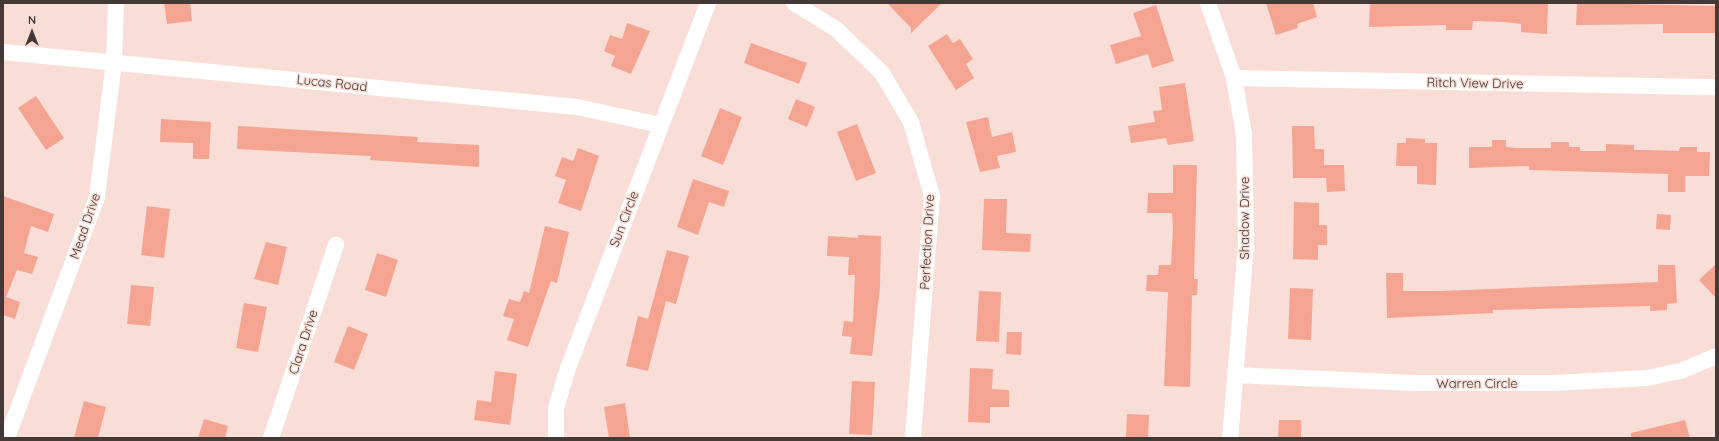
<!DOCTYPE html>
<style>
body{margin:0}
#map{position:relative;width:1719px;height:441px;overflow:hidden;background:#f9ded7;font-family:Quicksand,sans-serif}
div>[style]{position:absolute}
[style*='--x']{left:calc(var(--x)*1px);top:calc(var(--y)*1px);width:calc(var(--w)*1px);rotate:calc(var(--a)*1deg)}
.building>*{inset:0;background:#f4a491}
.street>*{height:16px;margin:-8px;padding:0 8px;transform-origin:8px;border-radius:8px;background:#fff}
span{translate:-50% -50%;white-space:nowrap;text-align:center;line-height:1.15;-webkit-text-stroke:3px #f9ded7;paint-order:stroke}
.street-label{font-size:13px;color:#443936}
.frame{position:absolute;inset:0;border:4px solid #443936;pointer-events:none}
.north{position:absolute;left:12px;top:12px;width:40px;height:40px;-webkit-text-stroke:3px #f9ded7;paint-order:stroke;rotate:0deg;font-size:11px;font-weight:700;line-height:16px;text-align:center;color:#443936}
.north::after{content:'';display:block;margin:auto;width:14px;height:18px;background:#443936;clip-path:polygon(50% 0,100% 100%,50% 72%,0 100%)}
</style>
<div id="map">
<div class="building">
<div style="clip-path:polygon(164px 3px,190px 3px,192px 21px,167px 24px)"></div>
<div style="clip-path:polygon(887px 3px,942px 3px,911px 33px,911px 28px)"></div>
<div style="clip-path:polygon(1266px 3px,1313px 3px,1317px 17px,1297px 24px,1298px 28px,1276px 35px)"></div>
<div style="clip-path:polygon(1370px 3px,1548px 3px,1547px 34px,1521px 32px,1521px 24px,1504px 22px,1473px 21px,1472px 30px,1446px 30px,1446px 25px,1369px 27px)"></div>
<div style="clip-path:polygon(1577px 3px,1716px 6px,1716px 33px,1663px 33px,1663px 24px,1576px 25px)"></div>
<div style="clip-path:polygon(1156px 5px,1174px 61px,1152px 68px,1148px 54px,1116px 64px,1110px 45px,1141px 36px,1133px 13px)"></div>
<div style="clip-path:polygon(627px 23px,650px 31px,631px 74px,611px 66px,615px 56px,604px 51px,610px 35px,622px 39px)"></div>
<div style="clip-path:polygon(947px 34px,953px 43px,960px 39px,973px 59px,966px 64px,974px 78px,956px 90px,928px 46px)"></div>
<div style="clip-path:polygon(751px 43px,807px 63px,799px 84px,744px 63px)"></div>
<div style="clip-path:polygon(1185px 83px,1194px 141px,1168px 145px,1166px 138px,1131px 143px,1128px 126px,1155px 122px,1153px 111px,1162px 110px,1159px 87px)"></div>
<div style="clip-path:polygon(36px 96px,64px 138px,46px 150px,18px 108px)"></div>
<div style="clip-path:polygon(796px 99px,815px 107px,807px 127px,788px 119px)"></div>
<div style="clip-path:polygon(720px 108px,742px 117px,723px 165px,701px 156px)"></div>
<div style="clip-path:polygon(988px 117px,992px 137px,1012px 132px,1016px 152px,997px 156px,1000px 168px,980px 172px,966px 122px)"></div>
<div style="clip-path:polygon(161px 119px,211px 122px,209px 159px,193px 159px,193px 143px,160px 142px)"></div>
<div style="clip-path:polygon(857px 124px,876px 173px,856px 181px,837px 132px)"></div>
<div style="clip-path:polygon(238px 126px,418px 137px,417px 142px,479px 145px,479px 167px,370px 160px,371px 156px,237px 149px)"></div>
<div style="clip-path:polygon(1292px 126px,1314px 126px,1315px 149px,1324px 149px,1324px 165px,1344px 165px,1345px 191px,1327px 192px,1326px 178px,1293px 178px)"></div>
<div style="clip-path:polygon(1406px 138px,1425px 139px,1425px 143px,1437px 143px,1436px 185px,1417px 184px,1417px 166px,1396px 166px,1397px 143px,1406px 143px)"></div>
<div style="clip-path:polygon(1492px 140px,1506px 140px,1506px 147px,1516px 148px,1551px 148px,1551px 142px,1569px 142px,1569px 147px,1580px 147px,1580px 151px,1606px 151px,1606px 144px,1634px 145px,1634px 150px,1645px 150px,1679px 151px,1680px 147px,1697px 147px,1697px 152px,1710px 152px,1709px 176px,1685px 176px,1685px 192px,1668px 192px,1668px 174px,1529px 170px,1529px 166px,1469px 168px,1469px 147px,1492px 147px)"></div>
<div style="clip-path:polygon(578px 148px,599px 156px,581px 211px,558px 203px,566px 180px,555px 176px,562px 157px,573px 161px)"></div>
<div style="clip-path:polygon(1173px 165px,1197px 165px,1194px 279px,1198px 279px,1197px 295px,1192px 295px,1190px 387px,1164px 386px,1168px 292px,1146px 291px,1147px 275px,1158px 275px,1159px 265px,1171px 265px,1173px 229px,1172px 213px,1147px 213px,1148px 193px,1173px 193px)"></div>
<div style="clip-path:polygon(693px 179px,729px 191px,724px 207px,709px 202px,698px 235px,677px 227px)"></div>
<div style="clip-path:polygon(3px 196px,54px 214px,48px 232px,31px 226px,24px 253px,38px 257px,32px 274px,17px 270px,6px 297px,20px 302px,15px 319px,3px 315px)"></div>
<div style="clip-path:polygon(984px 199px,1007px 199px,1006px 233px,1031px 234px,1030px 252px,982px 250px)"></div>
<div style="clip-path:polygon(1294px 202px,1319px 203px,1319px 225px,1327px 225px,1327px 245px,1318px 245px,1318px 260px,1293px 259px)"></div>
<div style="clip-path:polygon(147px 206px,170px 209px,164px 258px,141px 255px)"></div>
<div style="clip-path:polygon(1657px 214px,1671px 215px,1670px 230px,1656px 229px)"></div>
<div style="clip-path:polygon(545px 226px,569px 232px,557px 283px,551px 281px,528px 347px,507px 340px,514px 319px,503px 316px,509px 299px,520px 302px,524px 291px,529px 293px)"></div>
<div style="clip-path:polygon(858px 235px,881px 236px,880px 288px,872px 356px,850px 354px,852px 337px,842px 336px,844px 321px,853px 322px,855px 275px,848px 275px,849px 257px,827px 256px,828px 236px,858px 238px)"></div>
<div style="clip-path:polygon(266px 242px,287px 247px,278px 285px,254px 279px)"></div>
<div style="clip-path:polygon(667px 250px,689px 256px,676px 304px,666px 301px,648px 371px,626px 366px,638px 316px,648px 319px)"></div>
<div style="clip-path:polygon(377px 253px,398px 260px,386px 297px,365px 290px)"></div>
<div style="clip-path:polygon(1716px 264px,1716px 298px,1699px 280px)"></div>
<div style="clip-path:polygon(1658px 265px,1675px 265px,1677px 303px,1667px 304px,1667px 310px,1650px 311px,1650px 306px,1493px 310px,1493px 313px,1387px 318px,1386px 273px,1403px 273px,1403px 291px,1442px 291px,1658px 282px)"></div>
<div style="clip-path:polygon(131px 285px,154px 287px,150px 326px,127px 324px)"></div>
<div style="clip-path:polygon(1290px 288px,1313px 289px,1311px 340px,1288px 339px)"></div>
<div style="clip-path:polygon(979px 291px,1001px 292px,999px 342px,976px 341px)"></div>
<div style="clip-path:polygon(244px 303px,267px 307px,258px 352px,236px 348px)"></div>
<div style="clip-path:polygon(348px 326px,368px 334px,354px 370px,334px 362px)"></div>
<div style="clip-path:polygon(1007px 332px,1022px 332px,1021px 355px,1006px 354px)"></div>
<div style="clip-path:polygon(970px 368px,993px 369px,992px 389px,1009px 390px,1009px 407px,990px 407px,990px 423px,968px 422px)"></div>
<div style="clip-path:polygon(495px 371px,517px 374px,510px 425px,474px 420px,477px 400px,491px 402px)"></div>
<div style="clip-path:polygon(852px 381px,875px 382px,872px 435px,849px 434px)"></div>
<div style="clip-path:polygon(84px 401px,106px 407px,98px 438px,74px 438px)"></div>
<div style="clip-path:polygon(625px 403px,630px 438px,609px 438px,604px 407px)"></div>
<div style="clip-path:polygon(1127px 414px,1149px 415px,1148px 438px,1126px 438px)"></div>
<div style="clip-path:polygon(204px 419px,228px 426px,225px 438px,198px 438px)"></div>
<div style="clip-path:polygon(1279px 420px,1301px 420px,1301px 438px,1278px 438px)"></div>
<div style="clip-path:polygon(1685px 420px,1690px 438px,1631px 438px,1631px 433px)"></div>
</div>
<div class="street">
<div style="--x:794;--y:3;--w:49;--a:31.8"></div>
<div style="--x:836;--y:29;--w:64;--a:43.7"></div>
<div style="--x:882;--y:73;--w:57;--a:59.4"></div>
<div style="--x:911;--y:122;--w:77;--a:74.2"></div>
<div style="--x:932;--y:196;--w:243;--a:94.5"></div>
<div style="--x:1208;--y:3;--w:79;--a:70.9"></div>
<div style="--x:1234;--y:78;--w:57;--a:79.9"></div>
<div style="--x:1244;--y:134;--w:111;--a:89"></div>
<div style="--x:1246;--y:245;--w:194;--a:94.7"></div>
<div style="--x:3;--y:52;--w:577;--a:5.47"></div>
<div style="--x:577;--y:107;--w:85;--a:12.2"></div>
<div style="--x:1234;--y:78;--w:482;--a:1.1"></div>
<div style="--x:1235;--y:375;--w:178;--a:2.6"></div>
<div style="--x:1413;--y:383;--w:140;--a:0"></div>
<div style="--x:1553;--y:383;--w:94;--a:-3"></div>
<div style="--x:1647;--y:378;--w:35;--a:-12"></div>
<div style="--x:1681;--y:371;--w:38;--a:-23"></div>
<div style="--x:7;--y:438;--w:257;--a:-69.5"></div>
<div style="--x:97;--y:197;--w:136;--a:-82.8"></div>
<div style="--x:114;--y:62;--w:59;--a:-88.1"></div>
<div style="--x:271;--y:438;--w:204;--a:-71.4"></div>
<div style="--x:556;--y:438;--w:30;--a:-90"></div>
<div style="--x:556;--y:408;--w:42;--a:-73.3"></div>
<div style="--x:568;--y:368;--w:391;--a:-69"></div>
</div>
<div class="street-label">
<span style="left:332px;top:83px;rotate:6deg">Lucas Road</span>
<span style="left:1475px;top:83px;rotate:1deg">Ritch View Drive</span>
<span style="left:1244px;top:218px;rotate:-90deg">Shadow Drive</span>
<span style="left:624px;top:219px;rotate:-69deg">Sun Circle</span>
<span style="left:85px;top:226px;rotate:-71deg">Mead Drive</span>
<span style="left:927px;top:242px;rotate:-87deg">Perfection Drive</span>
<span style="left:303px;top:342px;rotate:-72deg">Clara Drive</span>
<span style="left:1477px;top:383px">Warren Circle</span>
</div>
<div class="frame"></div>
<div class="north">N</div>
</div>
